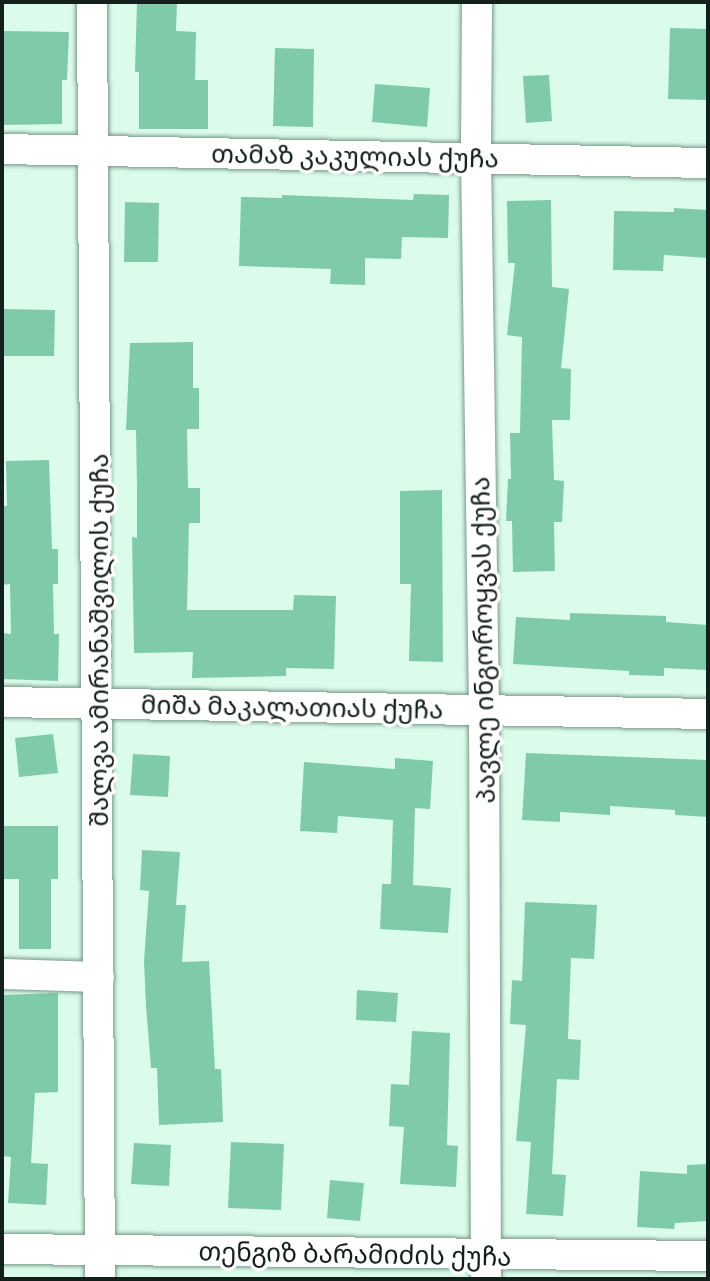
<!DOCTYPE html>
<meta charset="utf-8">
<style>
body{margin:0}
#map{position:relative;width:710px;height:1281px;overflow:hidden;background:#dbfceb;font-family:"Exo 2","Noto Sans Georgian",sans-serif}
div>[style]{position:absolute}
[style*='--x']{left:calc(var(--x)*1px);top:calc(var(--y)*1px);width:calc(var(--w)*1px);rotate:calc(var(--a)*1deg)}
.building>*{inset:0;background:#7fcba9}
.roads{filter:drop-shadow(0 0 2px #789788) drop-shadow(0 0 2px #789788)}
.minor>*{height:30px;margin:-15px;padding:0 15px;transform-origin:15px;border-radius:15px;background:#fff}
span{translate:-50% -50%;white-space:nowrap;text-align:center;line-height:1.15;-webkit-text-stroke:7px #fff;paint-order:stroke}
.street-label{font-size:26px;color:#131f1a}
.frame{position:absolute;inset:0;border:4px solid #131f1a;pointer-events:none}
</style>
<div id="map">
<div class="building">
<div style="clip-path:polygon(137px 2px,177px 2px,176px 31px,196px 32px,195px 80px,208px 80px,208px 129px,139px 129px,139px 72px,135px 72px)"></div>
<div style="clip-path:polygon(670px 28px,708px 29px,708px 100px,668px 99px)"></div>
<div style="clip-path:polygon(2px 31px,69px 32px,67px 80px,62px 80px,62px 124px,2px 125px)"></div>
<div style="clip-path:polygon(275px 48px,314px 49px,313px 127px,273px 126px)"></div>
<div style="clip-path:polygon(549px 75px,552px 121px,526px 123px,523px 76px)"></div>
<div style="clip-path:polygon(375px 84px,430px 88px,427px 127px,372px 122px)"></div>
<div style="clip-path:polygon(414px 194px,449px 195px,448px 238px,402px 237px,401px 259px,365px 258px,365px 285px,330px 284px,331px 269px,239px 266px,241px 197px,282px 198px,282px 195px,413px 200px)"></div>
<div style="clip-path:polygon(551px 200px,552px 287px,569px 289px,561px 368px,571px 369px,570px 420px,552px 420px,554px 480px,564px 481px,562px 522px,554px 522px,555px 571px,513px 572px,512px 521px,506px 521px,508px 479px,511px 479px,510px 433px,520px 433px,522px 337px,507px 335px,515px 263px,508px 263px,507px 201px)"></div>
<div style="clip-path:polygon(125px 202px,159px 203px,158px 262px,124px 262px)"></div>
<div style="clip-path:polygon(674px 208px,708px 210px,708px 258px,664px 255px,663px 271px,613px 270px,614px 211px,674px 212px)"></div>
<div style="clip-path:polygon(2px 309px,55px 310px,54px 356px,2px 356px)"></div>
<div style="clip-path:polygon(193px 342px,193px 388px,199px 388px,199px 429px,187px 429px,188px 488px,200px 488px,200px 523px,189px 523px,187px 610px,293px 610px,294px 595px,336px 596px,334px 669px,286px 668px,286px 676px,192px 678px,193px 652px,134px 653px,132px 537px,137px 538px,137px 488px,136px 430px,126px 430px,130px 343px)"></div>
<div style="clip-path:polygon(49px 460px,52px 549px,58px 549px,58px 584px,53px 584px,54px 634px,59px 634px,58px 681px,2px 679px,2px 633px,11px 634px,10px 584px,2px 585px,2px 506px,7px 506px,6px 461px)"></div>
<div style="clip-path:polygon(442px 490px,443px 662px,409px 661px,411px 584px,400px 584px,400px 491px)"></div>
<div style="clip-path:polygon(570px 613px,666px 616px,666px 622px,708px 625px,708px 670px,664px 668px,664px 676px,629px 675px,629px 671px,513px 664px,516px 617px,570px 620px)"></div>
<div style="clip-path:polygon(53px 734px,58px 773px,19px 777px,15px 738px)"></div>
<div style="clip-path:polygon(526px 753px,708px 760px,708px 817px,675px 815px,675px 810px,610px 806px,610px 815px,560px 812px,560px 822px,522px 820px)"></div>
<div style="clip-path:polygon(133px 754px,170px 756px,168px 797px,130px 795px)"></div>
<div style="clip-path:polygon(395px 758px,433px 761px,430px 809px,415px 808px,413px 885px,451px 888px,448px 933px,380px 929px,382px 884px,391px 884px,393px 820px,338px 816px,337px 833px,300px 831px,304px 762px,395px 769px)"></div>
<div style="clip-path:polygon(2px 826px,58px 826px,58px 879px,51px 879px,51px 949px,19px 949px,19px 879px,2px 879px)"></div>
<div style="clip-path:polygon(142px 850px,180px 852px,176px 905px,186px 905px,182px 962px,209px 961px,215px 1069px,221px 1069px,223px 1122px,159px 1125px,157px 1068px,151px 1068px,146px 1006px,144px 961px,149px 891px,140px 890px)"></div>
<div style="clip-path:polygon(525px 902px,597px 905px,594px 959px,571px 958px,568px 1039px,581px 1040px,579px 1080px,557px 1079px,552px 1174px,566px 1175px,563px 1216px,526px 1214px,531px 1142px,516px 1141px,526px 1025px,510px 1024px,512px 980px,522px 981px)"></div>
<div style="clip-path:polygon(357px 990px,398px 993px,396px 1022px,356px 1020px)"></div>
<div style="clip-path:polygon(58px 993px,58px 1092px,35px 1093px,31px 1163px,48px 1164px,46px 1205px,8px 1203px,11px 1157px,2px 1156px,2px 995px)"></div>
<div style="clip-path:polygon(412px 1031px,450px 1033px,447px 1145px,458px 1146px,456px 1187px,400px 1184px,404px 1127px,389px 1126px,391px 1084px,409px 1085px)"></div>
<div style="clip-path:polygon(231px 1142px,284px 1144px,281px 1210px,228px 1208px)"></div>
<div style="clip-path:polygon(134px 1143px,171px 1145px,169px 1186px,131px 1184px)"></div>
<div style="clip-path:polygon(708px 1164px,708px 1221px,675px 1223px,674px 1229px,637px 1227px,640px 1171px,687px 1174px,687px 1165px)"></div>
<div style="clip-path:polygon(330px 1180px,364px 1183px,360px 1221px,327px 1218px)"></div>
</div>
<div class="roads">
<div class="minor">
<div style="--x:92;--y:2;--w:1277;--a:89.64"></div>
<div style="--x:477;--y:2;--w:155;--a:90.4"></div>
<div style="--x:476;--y:157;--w:552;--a:89.17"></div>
<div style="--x:484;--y:709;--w:570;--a:89.8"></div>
<div style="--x:2;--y:149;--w:706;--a:1.14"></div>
<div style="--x:2;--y:702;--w:706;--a:0.97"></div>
<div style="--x:2;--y:974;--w:97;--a:1.8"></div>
<div style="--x:2;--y:1249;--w:706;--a:0.57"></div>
</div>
</div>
<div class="street-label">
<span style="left:355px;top:155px;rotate:1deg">თამაზ კაკულიას ქუჩა</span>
<span style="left:98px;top:640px;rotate:-90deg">შალვა ამირანაშვილის ქუჩა</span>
<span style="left:482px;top:640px;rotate:-91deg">პავლე ინგოროყვას ქუჩა</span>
<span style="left:292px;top:706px;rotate:1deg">მიშა მაკალათიას ქუჩა</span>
<span style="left:355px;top:1253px;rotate:1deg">თენგიზ ბარამიძის ქუჩა</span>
</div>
<div class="frame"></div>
</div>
